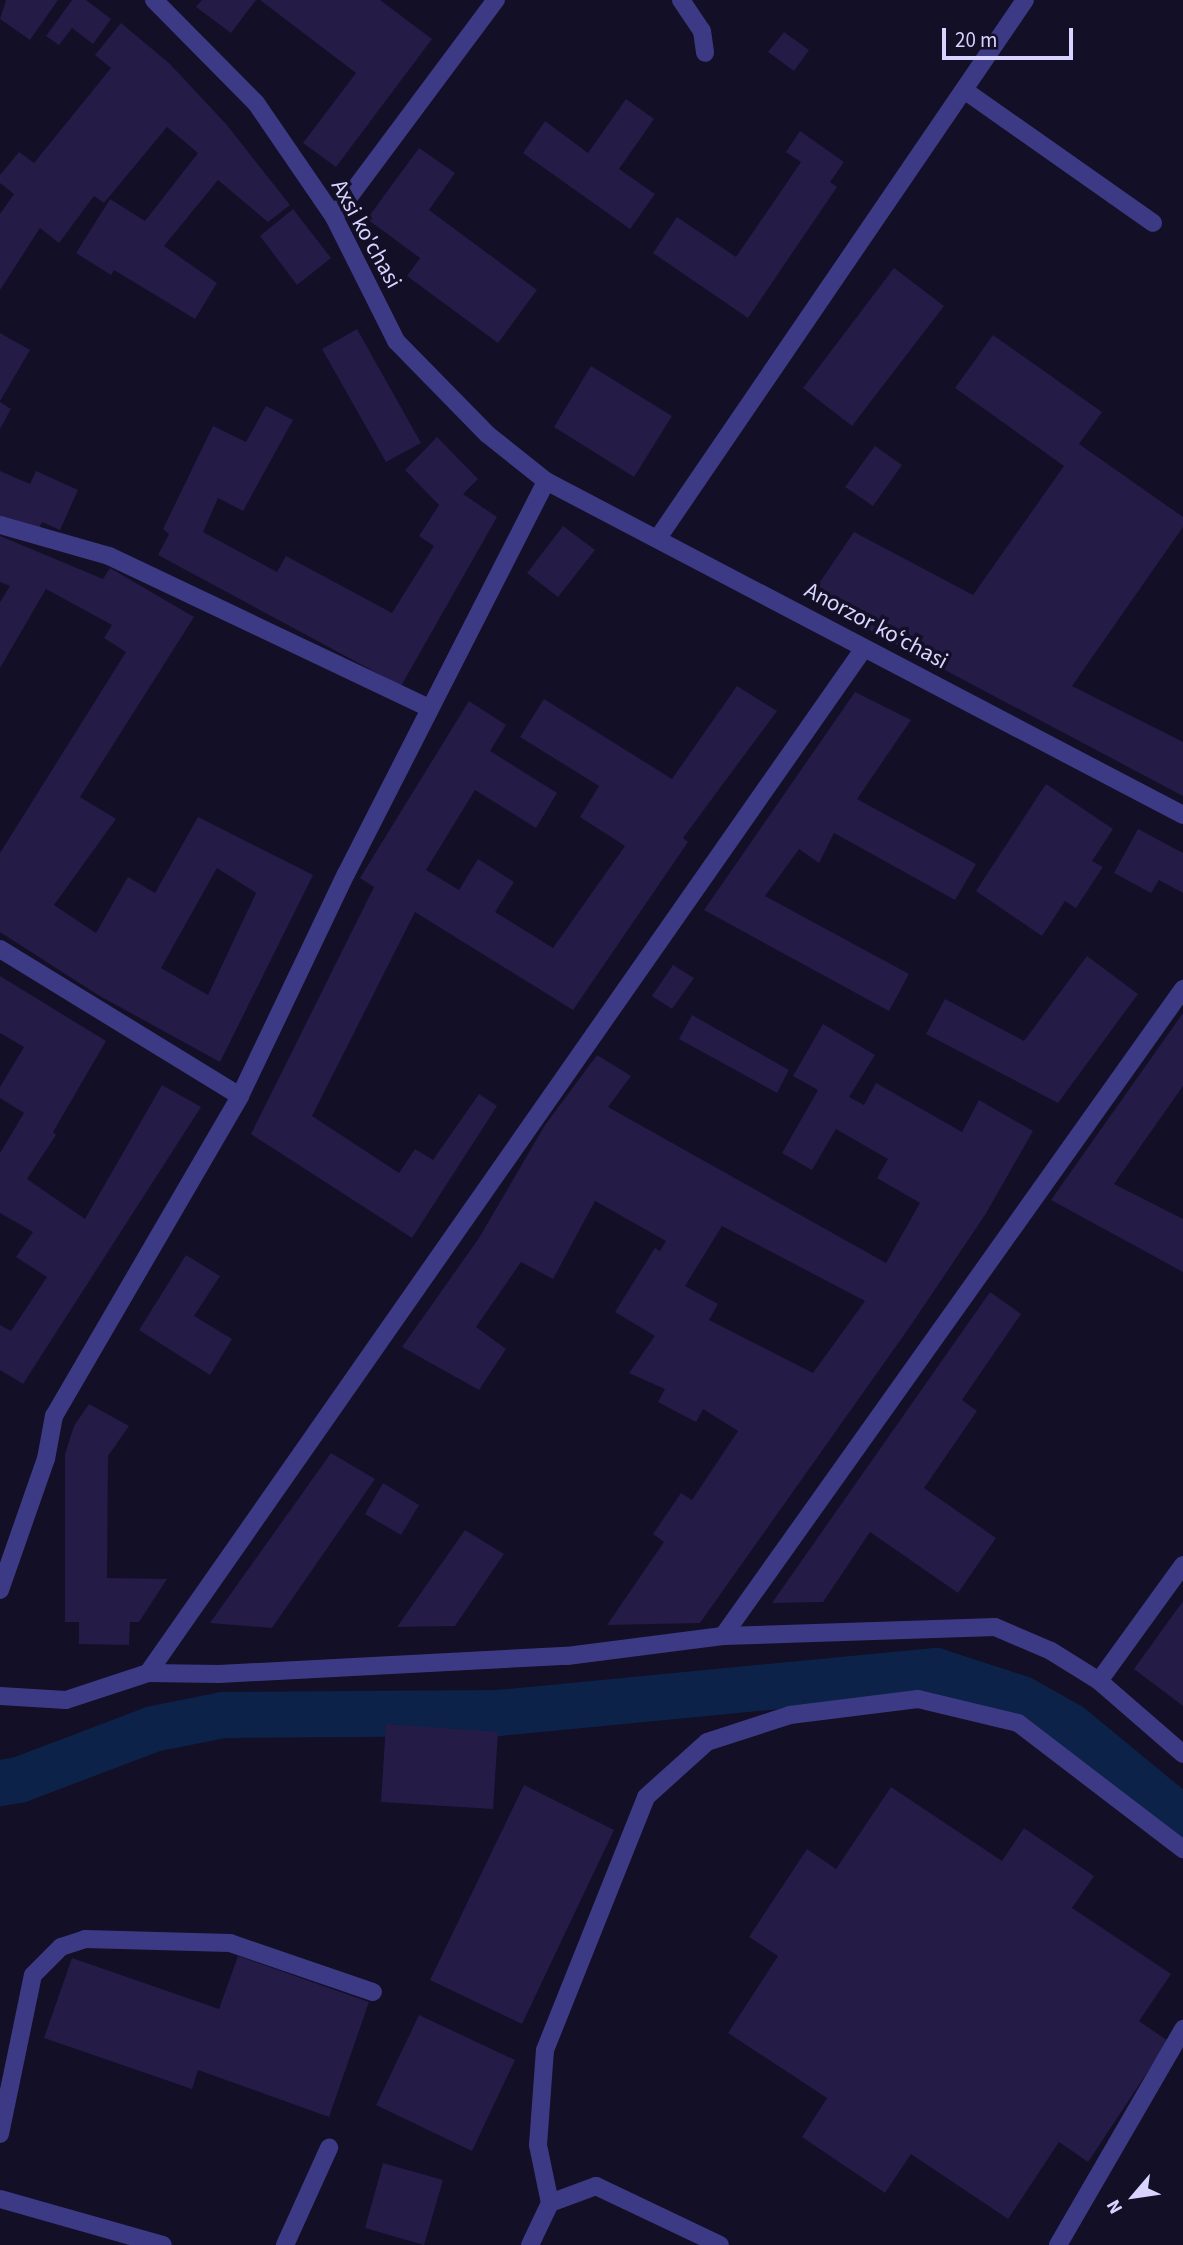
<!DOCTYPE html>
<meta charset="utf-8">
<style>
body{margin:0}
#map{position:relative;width:1183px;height:2245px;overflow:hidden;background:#130f26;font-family:"Source Sans 3",sans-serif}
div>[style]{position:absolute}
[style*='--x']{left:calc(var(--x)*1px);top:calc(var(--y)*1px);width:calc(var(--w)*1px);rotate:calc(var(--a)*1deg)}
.canal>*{height:46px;margin:-23px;padding:0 23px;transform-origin:23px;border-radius:23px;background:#0c2248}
.building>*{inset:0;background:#241b47}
.minor>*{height:18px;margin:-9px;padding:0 9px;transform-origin:9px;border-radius:9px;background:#3d3a85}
span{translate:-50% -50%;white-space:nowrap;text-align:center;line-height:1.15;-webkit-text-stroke:7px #130f26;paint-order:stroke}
.street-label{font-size:23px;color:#d9d4ff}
.north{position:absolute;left:1099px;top:2161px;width:70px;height:70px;-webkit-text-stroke:5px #130f26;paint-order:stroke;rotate:241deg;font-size:19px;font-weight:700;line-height:28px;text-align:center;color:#d9d4ff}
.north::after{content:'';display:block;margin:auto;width:24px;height:32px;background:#d9d4ff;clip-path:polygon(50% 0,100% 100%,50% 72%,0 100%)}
.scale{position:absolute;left:942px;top:28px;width:131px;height:32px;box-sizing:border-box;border:4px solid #d9d4ff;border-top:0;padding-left:9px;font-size:21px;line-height:24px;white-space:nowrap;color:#d9d4ff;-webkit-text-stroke:5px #130f26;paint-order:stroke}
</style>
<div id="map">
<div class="canal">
<div style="--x:0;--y:1783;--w:19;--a:-9"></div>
<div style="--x:19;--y:1780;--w:143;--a:-20.8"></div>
<div style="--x:153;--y:1729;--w:71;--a:-11.3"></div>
<div style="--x:223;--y:1715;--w:275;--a:-0.4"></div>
<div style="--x:498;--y:1713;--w:440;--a:-5.5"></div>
<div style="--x:936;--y:1671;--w:90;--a:18"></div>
<div style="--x:1022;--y:1699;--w:55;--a:29.4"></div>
<div style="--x:1070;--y:1726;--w:146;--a:39.5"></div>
</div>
<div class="building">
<div style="clip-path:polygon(6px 0,58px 0,30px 40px,0 19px)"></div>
<div style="clip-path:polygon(72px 0,86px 0,111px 19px,93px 44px,72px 28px,59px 45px,46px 36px)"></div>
<div style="clip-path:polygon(202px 0,256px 0,231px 33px,196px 7px)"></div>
<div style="clip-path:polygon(260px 0,380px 0,432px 39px,336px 167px,303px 143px,356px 73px)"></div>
<div style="clip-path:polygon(121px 23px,170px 64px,226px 124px,290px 205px,268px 222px,218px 180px,164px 246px,217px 283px,195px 319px,114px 270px,111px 275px,76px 253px,110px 199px,145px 221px,198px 153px,167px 127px,104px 203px,94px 196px,59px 243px,40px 228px,0 290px,0 214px,14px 194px,0 183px,0 175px,19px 152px,34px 163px,111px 68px,95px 55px)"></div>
<div style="clip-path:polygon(784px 32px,809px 50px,794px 71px,768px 52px)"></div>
<div style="clip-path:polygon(626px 99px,654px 119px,619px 169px,655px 194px,630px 229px,523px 153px,545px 121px,588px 153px)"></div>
<div style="clip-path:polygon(800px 131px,844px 162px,830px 182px,837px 187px,748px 318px,653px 253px,677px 217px,736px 257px,801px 162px,786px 152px)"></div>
<div style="clip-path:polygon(419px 148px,455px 173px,429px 210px,537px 290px,498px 343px,407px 276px,420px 258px,367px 219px)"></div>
<div style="clip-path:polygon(293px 209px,331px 258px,297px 285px,260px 236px)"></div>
<div style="clip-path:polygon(894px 268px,944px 306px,852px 426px,803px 388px)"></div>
<div style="clip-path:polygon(357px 329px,421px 443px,386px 462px,322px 349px)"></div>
<div style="clip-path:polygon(0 333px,30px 350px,0 401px)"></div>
<div style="clip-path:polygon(993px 335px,1102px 412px,1079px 444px,1183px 517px,1183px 527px,1072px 686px,1183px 742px,1183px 796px,809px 598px,854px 532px,973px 595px,1064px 466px,955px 388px)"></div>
<div style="clip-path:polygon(591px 366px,672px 416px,634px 477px,554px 427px)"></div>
<div style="clip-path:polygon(0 402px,11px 409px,0 429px)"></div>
<div style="clip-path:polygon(266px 406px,293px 420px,243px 511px,218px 498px,203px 532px,277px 572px,286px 556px,392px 613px,434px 546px,419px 536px,439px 505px,405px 470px,437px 437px,478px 479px,463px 494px,497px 517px,401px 686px,158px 555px,169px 534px,163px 529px,213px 426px,246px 442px)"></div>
<div style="clip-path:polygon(875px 446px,902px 465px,873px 506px,845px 487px)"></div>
<div style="clip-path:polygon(0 471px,30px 484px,36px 471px,78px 490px,60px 530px,42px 522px,37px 532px,0 519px)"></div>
<div style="clip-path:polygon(563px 526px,595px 550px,558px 597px,527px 573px)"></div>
<div style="clip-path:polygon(evenodd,0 536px,103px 579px,110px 568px,194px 617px,80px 797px,116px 819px,54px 905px,96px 933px,128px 877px,155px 893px,198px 817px,313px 875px,220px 1062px,98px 995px,0 932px,0 853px,126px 652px,104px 638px,112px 625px,46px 589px,0 668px,0 602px,10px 586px,0 582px,0 536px,217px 868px,256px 893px,208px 995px,161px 968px,217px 868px)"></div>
<div style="clip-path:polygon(737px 686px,777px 711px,683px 838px,688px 842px,573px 1010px,415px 912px,312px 1116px,399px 1173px,415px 1149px,433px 1160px,479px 1094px,497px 1106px,412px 1238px,251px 1134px,374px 887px,360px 878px,469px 701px,506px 725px,490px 751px,557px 793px,536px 828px,475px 790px,426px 870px,459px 890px,478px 859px,514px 882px,495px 912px,553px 948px,625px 846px,580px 817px,599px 786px,520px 737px,544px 699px,672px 779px)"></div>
<div style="clip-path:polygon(855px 692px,911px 720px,857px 799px,976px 864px,955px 900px,834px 833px,819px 863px,799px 849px,765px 896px,909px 974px,889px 1011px,704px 910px)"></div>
<div style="clip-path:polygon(1046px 784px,1113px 829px,1092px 861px,1103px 867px,1076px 908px,1065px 901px,1042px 936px,976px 891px)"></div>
<div style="clip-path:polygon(1138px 829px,1183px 853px,1183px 893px,1159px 880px,1151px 893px,1114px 873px)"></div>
<div style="clip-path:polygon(1087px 956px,1138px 994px,1058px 1103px,926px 1034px,945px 999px,1024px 1041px)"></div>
<div style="clip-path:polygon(673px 965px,694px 978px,672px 1009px,652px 996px)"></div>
<div style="clip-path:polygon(0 976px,106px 1041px,53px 1132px,56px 1135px,27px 1179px,85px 1219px,162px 1085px,201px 1107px,23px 1384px,0 1370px,0 1325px,11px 1331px,47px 1277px,16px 1257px,33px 1232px,0 1213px,0 1153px,24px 1113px,0 1098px,0 1087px,24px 1047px,0 1033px)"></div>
<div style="clip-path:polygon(1183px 1013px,1183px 1086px,1114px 1184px,1183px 1219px,1183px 1272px,1051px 1200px)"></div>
<div style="clip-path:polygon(692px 1015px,789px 1070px,777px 1093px,679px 1039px)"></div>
<div style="clip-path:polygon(evenodd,823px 1024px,875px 1055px,849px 1097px,864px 1105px,876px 1083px,962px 1132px,979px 1100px,1033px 1131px,985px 1215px,911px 1325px,700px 1623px,607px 1625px,664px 1542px,653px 1534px,681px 1493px,692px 1500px,738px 1431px,703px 1409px,696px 1422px,658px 1402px,665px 1389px,629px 1373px,655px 1336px,615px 1312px,655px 1248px,660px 1251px,666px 1241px,595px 1201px,553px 1279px,521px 1262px,476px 1327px,506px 1349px,479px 1390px,402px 1347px,479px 1238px,545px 1125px,597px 1055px,631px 1076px,608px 1107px,886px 1263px,920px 1203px,877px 1178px,888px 1159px,836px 1129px,812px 1170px,782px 1153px,818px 1090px,793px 1076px,823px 1024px,722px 1226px,865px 1301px,813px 1373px,709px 1320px,718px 1304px,685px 1286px,722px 1226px)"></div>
<div style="clip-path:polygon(186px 1255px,220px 1276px,194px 1316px,232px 1339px,210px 1375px,139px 1330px)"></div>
<div style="clip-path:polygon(990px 1292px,1021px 1314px,962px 1400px,977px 1411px,924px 1488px,996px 1538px,958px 1593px,870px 1532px,823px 1602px,772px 1603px)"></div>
<div style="clip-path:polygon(89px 1404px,129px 1426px,108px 1456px,107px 1578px,167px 1579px,139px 1622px,130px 1622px,129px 1645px,79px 1644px,79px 1622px,65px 1622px,65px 1454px,74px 1426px)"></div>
<div style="clip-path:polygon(331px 1453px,375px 1479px,272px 1628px,210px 1623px)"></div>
<div style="clip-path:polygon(383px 1483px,419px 1505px,401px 1535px,365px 1514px)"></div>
<div style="clip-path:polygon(465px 1530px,504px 1554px,455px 1626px,397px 1627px)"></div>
<div style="clip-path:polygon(1183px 1601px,1183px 1706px,1134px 1669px)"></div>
<div style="clip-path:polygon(386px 1724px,498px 1732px,493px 1809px,381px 1802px)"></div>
<div style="clip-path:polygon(524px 1785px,614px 1830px,522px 2024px,430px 1980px)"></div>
<div style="clip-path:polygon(891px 1787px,1002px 1861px,1024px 1828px,1094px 1876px,1072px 1908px,1171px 1974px,1139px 2021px,1168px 2041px,1088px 2162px,1059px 2142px,1008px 2219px,911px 2154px,885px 2193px,802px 2137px,827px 2098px,728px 2033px,778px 1956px,749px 1937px,807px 1849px,836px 1869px)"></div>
<div style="clip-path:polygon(238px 1956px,369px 2002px,329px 2117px,198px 2070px,192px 2089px,44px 2038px,72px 1958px,219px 2009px)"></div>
<div style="clip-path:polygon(419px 2015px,515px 2060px,472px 2151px,376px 2105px)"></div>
<div style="clip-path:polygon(383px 2163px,443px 2180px,424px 2245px,365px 2228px)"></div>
</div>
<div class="minor">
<div style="--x:154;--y:0;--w:145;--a:45.3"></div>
<div style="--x:256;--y:103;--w:138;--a:55.6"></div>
<div style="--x:334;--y:217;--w:139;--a:63.4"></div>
<div style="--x:396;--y:341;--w:130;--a:45.6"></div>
<div style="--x:487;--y:434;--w:75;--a:38.5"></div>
<div style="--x:546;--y:481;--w:719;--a:27.67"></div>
<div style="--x:681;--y:0;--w:37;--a:56"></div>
<div style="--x:702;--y:31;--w:22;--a:82"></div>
<div style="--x:964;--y:90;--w:231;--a:35.1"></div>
<div style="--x:334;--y:217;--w:271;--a:-53.3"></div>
<div style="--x:0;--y:525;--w:113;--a:15.9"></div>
<div style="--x:109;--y:556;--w:354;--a:25.4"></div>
<div style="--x:658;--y:538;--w:651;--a:-55.7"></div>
<div style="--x:0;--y:949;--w:281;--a:31.5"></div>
<div style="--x:0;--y:1590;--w:139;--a:-70.7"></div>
<div style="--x:46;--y:1459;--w:44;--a:-79.5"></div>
<div style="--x:54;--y:1416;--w:370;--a:-59.8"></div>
<div style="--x:240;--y:1096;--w:246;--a:-64.5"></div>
<div style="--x:346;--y:874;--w:441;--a:-63"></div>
<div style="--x:723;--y:1636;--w:794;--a:-54.59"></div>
<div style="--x:148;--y:1673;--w:1250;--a:-55.06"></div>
<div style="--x:1099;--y:1681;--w:143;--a:-54.1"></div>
<div style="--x:0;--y:1696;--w:66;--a:3.5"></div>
<div style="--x:66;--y:1700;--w:86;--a:-18.2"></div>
<div style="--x:148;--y:1673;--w:71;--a:0.8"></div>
<div style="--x:219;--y:1674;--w:348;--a:-3"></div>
<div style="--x:567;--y:1656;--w:157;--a:-7.3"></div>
<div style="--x:723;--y:1636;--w:272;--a:-1.9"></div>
<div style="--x:995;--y:1627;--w:61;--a:23.2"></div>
<div style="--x:1051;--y:1651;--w:57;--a:32"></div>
<div style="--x:1099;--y:1681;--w:111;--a:41"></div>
<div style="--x:0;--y:2134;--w:162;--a:-78.3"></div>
<div style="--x:33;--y:1975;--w:40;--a:-45"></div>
<div style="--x:61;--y:1947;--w:25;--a:-18"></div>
<div style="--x:85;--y:1939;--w:145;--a:1.6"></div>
<div style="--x:230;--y:1943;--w:151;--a:18.9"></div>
<div style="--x:0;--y:2199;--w:169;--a:15.8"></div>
<div style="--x:550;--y:2203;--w:49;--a:-20.3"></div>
<div style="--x:596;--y:2186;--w:137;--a:25.4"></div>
<div style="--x:285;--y:2245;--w:107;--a:-65.6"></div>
<div style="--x:530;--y:2245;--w:47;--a:-64.5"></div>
<div style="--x:550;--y:2203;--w:59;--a:-101.7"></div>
<div style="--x:538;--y:2145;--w:95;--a:-85.8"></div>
<div style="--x:545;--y:2050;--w:272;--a:-68.2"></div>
<div style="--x:646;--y:1797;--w:82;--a:-42"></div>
<div style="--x:707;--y:1742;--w:87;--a:-18"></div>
<div style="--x:790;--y:1715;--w:129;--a:-7.1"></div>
<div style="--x:918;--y:1699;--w:103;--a:13.5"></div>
<div style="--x:1018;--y:1723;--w:208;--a:37.4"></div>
<div style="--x:1058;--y:2245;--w:250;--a:-59.9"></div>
</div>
<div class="street-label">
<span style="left:366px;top:234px;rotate:61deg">Axsi ko'chasi</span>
<span style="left:876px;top:626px;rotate:28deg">Anorzor koʻchasi</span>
</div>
<div class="north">N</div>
<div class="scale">20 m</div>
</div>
